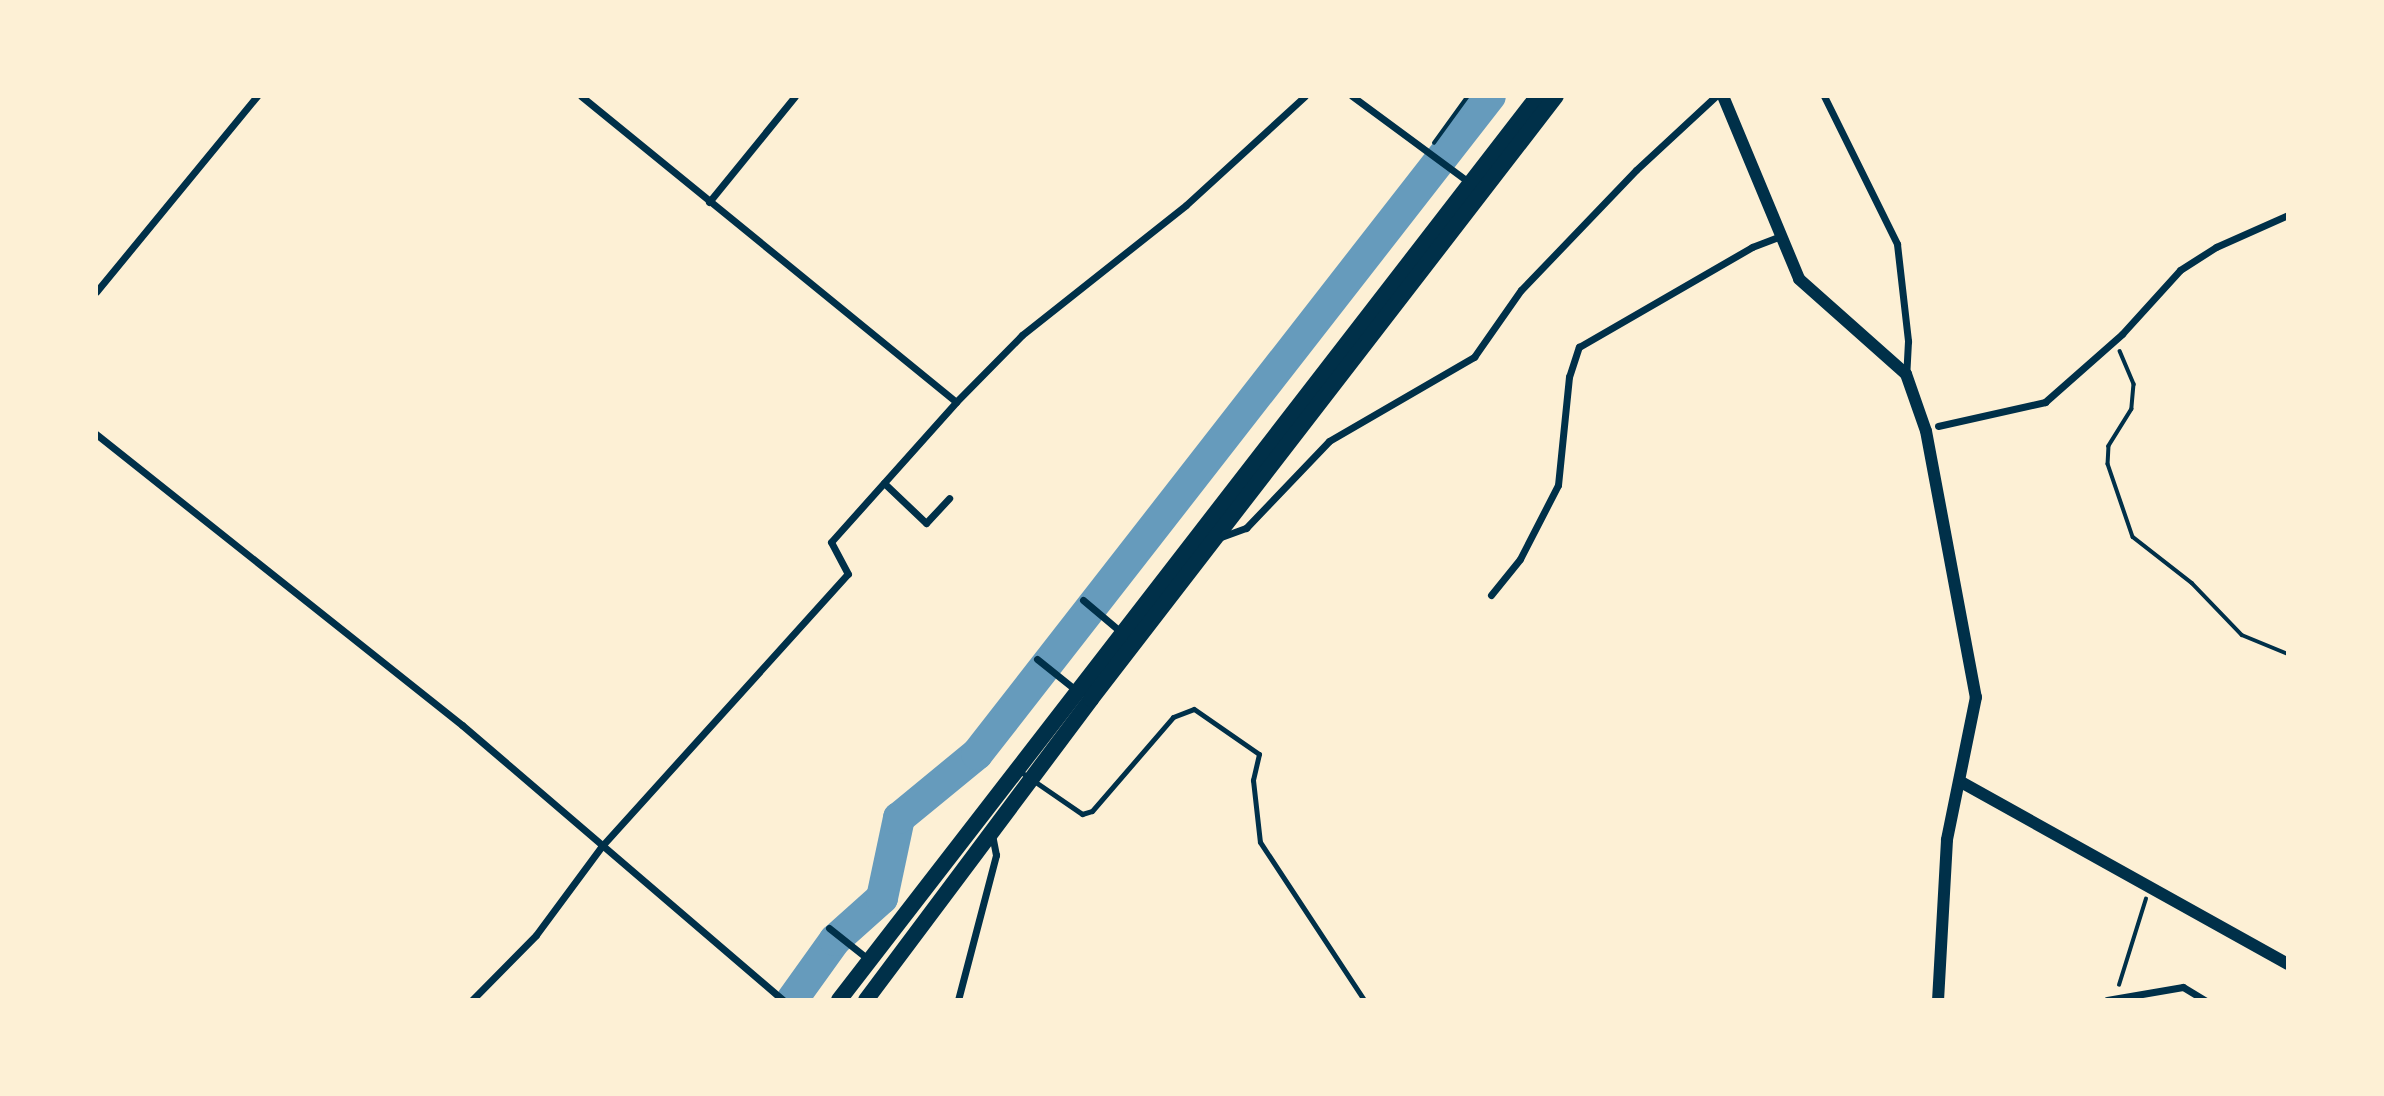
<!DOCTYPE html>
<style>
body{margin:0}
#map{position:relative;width:2384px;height:1096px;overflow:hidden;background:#fdf0d5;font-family:Overpass,sans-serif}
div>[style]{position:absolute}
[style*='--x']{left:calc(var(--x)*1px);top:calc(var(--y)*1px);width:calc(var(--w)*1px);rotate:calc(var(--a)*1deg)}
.river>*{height:32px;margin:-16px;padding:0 16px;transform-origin:16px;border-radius:16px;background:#669bbc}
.path>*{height:3.5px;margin:-1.75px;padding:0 1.75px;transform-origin:1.75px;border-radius:1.75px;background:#003049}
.service>*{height:5px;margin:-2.5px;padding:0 2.5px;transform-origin:2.5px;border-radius:2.5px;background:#003049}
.minor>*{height:7px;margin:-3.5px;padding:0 3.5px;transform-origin:3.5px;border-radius:3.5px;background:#003049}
.tertiary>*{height:12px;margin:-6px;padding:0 6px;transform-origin:6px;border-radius:6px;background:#003049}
.primary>*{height:16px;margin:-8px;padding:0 8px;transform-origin:8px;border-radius:8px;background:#003049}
span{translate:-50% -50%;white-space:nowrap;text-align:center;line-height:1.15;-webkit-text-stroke:6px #fdf0d5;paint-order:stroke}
.frame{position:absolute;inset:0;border:98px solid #fdf0d5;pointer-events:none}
</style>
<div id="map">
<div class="river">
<div style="--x:792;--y:1000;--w:74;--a:-54.4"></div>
<div style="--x:835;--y:940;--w:63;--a:-41.8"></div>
<div style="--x:882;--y:898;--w:82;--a:-78"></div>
<div style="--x:899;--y:818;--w:101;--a:-39.4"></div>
<div style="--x:977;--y:754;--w:834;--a:-52.06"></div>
</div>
<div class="path">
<div style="--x:1434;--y:143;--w:58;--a:-54.1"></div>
<div style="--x:2120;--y:351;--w:36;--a:67"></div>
<div style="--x:2134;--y:384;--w:25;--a:95"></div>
<div style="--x:2132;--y:409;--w:44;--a:121.9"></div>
<div style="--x:2109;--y:446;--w:18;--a:93"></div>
<div style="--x:2108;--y:464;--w:77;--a:71.1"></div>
<div style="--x:2133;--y:537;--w:75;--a:37.9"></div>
<div style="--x:2192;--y:583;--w:72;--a:46.1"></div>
<div style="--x:2242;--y:635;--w:50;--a:22.4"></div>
<div style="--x:2119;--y:985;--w:90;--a:-72.6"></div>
</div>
<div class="service">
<div style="--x:1018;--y:770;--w:78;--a:34.5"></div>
<div style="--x:1082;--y:814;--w:10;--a:-17"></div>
<div style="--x:1092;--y:811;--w:124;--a:-49.2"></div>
<div style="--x:1173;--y:717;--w:22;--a:-21"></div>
<div style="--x:1194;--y:709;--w:79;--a:34.7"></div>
<div style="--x:1259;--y:754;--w:27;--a:103"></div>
<div style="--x:1253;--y:780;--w:62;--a:83.6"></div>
<div style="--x:1260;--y:842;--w:189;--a:56.6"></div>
</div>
<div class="minor">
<div style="--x:581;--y:96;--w:484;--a:39.2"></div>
<div style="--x:1352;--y:96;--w:147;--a:36.4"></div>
<div style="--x:1824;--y:96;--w:165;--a:63.7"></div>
<div style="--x:1897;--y:244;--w:98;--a:83.5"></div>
<div style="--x:1908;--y:341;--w:33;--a:93"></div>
<div style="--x:709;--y:202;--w:136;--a:-50.9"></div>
<div style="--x:96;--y:292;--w:254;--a:-50.6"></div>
<div style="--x:1938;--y:426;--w:110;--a:-12.6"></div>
<div style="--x:2045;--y:402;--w:103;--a:-41.4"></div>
<div style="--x:2122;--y:334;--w:86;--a:-47.8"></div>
<div style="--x:2180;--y:270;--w:43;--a:-32.6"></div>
<div style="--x:2216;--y:247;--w:79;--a:-24"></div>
<div style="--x:96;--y:434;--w:468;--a:38.5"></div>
<div style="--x:462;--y:725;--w:423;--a:40.6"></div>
<div style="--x:884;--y:483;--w:58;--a:43.6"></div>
<div style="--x:926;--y:523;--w:34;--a:-47"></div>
<div style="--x:1221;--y:537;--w:27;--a:-20"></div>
<div style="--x:1246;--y:528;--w:120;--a:-46.3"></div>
<div style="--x:1329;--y:441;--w:168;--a:-30.1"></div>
<div style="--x:1474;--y:357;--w:82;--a:-55"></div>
<div style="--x:1521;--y:290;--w:166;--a:-46.2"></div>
<div style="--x:1636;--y:170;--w:109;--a:-42.8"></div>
<div style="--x:1491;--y:595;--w:46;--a:-51.1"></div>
<div style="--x:1520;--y:559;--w:83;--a:-62.8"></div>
<div style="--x:1558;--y:485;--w:109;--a:-84.2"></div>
<div style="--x:1569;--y:377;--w:32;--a:-72"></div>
<div style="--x:1579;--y:347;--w:200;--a:-30"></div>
<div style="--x:1752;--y:247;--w:31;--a:-21"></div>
<div style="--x:1083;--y:600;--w:51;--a:40.2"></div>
<div style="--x:1037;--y:659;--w:51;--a:38.7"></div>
<div style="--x:829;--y:928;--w:50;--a:38.5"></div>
<div style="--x:472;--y:1000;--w:91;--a:-45.4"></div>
<div style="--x:536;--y:935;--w:109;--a:-53.5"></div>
<div style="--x:601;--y:847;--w:368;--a:-47.9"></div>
<div style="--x:848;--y:574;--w:36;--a:-118"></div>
<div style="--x:831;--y:542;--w:188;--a:-48.2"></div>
<div style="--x:956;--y:402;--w:94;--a:-45.4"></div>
<div style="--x:1022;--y:335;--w:209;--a:-38.4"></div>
<div style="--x:1186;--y:205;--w:161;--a:-42.5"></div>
<div style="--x:958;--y:1000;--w:150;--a:-75.3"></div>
<div style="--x:996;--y:855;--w:21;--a:-101"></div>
<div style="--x:2107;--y:1000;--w:77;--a:-9.7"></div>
<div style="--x:2183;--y:987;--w:26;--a:31"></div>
</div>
<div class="tertiary">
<div style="--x:1723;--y:96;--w:198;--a:67.4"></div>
<div style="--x:1799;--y:279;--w:143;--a:41.6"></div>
<div style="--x:1906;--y:374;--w:60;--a:70.7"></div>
<div style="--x:1926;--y:431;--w:271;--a:79.4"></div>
<div style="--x:1976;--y:697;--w:146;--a:101.5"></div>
<div style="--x:1947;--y:840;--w:160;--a:93.2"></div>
<div style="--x:1961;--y:782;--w:374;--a:29.1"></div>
</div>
<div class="primary">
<div style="--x:839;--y:1000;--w:1143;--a:-52.29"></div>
<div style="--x:866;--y:1000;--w:376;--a:-53.2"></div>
<div style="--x:1091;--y:699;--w:761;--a:-52.36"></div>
</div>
<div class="frame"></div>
</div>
